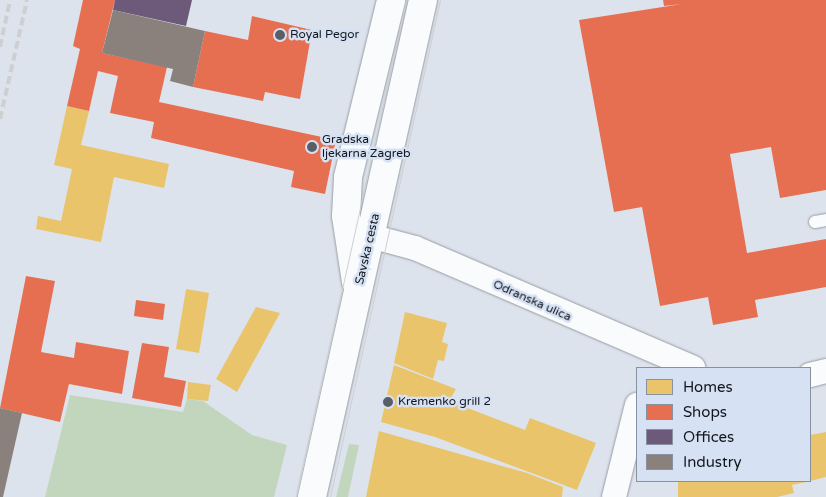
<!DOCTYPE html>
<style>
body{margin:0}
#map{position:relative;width:826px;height:497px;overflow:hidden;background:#dde3ed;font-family:"Varela Round",sans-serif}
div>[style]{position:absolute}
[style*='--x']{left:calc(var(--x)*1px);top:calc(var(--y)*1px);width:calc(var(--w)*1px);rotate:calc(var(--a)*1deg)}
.green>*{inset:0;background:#c2d6be}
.homes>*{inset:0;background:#e9c46a}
.shops>*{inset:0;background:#e76f51}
.offices>*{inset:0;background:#6d597a}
.industry>*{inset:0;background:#8a817c}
.roads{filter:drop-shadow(0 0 1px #979ca3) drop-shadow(0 0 1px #979ca3)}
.service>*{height:12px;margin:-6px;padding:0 6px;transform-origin:6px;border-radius:6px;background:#fafbfc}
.minor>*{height:24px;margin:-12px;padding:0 12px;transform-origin:12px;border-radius:12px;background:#fafbfc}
.secondary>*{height:28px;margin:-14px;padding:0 14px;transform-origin:14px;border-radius:14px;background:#fafbfc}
.tram>*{height:1px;margin:-0.5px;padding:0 0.5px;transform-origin:0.5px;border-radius:0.5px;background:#cdcfd1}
.rail>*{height:4px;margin-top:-2px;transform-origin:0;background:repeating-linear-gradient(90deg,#cdcfd1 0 8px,transparent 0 12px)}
.dots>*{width:14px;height:14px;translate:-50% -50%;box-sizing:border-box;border:2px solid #d6e2f4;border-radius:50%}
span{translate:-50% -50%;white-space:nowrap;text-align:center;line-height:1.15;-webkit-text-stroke:5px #d6e2f4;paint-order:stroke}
.poi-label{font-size:12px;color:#13171d}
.left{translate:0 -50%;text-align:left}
.street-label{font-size:12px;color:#13171d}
.legend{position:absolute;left:636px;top:367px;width:175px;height:115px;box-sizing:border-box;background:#d6e2f4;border:1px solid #88919e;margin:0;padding:6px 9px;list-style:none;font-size:15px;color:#13171d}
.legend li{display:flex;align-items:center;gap:10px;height:25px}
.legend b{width:25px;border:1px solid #88919e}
</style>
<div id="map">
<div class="green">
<div style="clip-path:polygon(70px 395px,183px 412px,187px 399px,203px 401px,252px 435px,287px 445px,274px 497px,45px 497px)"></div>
<div style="clip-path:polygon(349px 444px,359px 445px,348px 497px,336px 497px)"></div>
</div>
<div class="homes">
<div style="clip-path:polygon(67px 106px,89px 111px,81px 145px,169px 164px,164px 188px,114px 177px,101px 242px,36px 229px,38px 216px,61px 221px,72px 169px,54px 165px)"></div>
<div style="clip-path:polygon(186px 289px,209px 293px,199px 353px,176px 349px)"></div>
<div style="clip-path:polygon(256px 307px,280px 313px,237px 392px,216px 379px)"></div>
<div style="clip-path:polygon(405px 312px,447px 323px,442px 342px,448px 344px,444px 361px,438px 360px,433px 379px,394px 363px)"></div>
<div style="clip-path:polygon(394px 365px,456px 389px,449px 401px,525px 430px,530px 418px,596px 443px,577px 490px,435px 437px,381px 422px)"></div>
<div style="clip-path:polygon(188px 382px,211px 385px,208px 401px,187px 399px)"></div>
<div style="clip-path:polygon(379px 431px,527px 473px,563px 487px,562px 497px,366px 497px)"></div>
<div style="clip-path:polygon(826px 432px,826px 477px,810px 481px,810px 435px)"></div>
<div style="clip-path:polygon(678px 481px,806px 481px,806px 482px,792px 485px,794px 493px,777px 497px,678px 497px)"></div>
</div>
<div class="shops">
<div style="clip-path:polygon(83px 0,115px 0,102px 53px,167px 67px,159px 102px,336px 140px,325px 194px,291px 187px,294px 171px,151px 138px,154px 122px,110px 113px,118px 76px,98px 71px,89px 111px,67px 106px,80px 49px,73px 46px)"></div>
<div style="clip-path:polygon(663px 0,826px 0,826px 190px,780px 198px,771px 147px,730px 154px,747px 253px,826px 239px,826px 287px,755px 300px,758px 317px,713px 325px,708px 297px,660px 306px,642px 207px,614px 212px,579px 20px,682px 4px,664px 6px)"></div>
<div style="clip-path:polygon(252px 16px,312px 30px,300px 99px,265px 92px,263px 101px,193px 87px,205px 31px,248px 40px)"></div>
<div style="clip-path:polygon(26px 276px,55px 281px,41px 352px,74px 358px,76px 342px,129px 351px,122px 394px,69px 384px,60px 422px,0 408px)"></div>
<div style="clip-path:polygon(136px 300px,165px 304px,163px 320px,134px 316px)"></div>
<div style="clip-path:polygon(142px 343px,169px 347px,164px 377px,186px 381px,181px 407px,132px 398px)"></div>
</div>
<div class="offices">
<div style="clip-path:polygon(115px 0,192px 0,186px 26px,113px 10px)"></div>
</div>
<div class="industry">
<div style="clip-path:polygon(113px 10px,205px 31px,193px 87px,170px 81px,173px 69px,102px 53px)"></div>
<div style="clip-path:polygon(0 408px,22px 413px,3px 497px,0 497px)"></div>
</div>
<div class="roads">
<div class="service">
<div style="--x:815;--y:222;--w:11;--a:-10"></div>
</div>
<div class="minor">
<div style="--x:370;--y:236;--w:47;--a:14.9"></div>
<div style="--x:415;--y:248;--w:303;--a:23.3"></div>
<div style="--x:810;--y:375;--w:16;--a:-14"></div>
<div style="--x:614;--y:497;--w:95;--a:-76"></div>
</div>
<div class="secondary">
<div style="--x:356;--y:282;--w:67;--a:-98.6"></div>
<div style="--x:346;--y:216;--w:39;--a:-87"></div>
<div style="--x:348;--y:177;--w:182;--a:-76.3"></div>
<div style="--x:312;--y:497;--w:509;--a:-77.41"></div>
</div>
</div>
<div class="tram">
<div style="--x:296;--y:497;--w:509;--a:-77.52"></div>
<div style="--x:330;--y:497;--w:509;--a:-77.52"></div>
</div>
<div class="rail">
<div style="--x:0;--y:47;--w:48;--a:-78"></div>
<div style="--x:0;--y:119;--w:122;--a:-77.2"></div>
</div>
<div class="dots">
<div style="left:280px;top:35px;background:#5a5e66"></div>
<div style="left:312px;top:147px;background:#5a5e66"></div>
<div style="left:388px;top:402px;background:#5a5e66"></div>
</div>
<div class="poi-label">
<span class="left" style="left:290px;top:35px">Royal Pegor</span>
<span class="left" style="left:322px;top:147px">Gradska<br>ljekarna Zagreb</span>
<span class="left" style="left:398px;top:402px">Kremenko grill 2</span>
</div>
<div class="street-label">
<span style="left:368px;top:249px;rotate:-77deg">Savska cesta</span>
<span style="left:532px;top:301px;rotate:24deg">Odranska ulica</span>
</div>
<ul class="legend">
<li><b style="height:14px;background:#e9c46a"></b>Homes</li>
<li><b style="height:14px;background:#e76f51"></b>Shops</li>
<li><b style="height:14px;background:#6d597a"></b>Offices</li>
<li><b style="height:14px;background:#8a817c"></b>Industry</li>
</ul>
</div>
